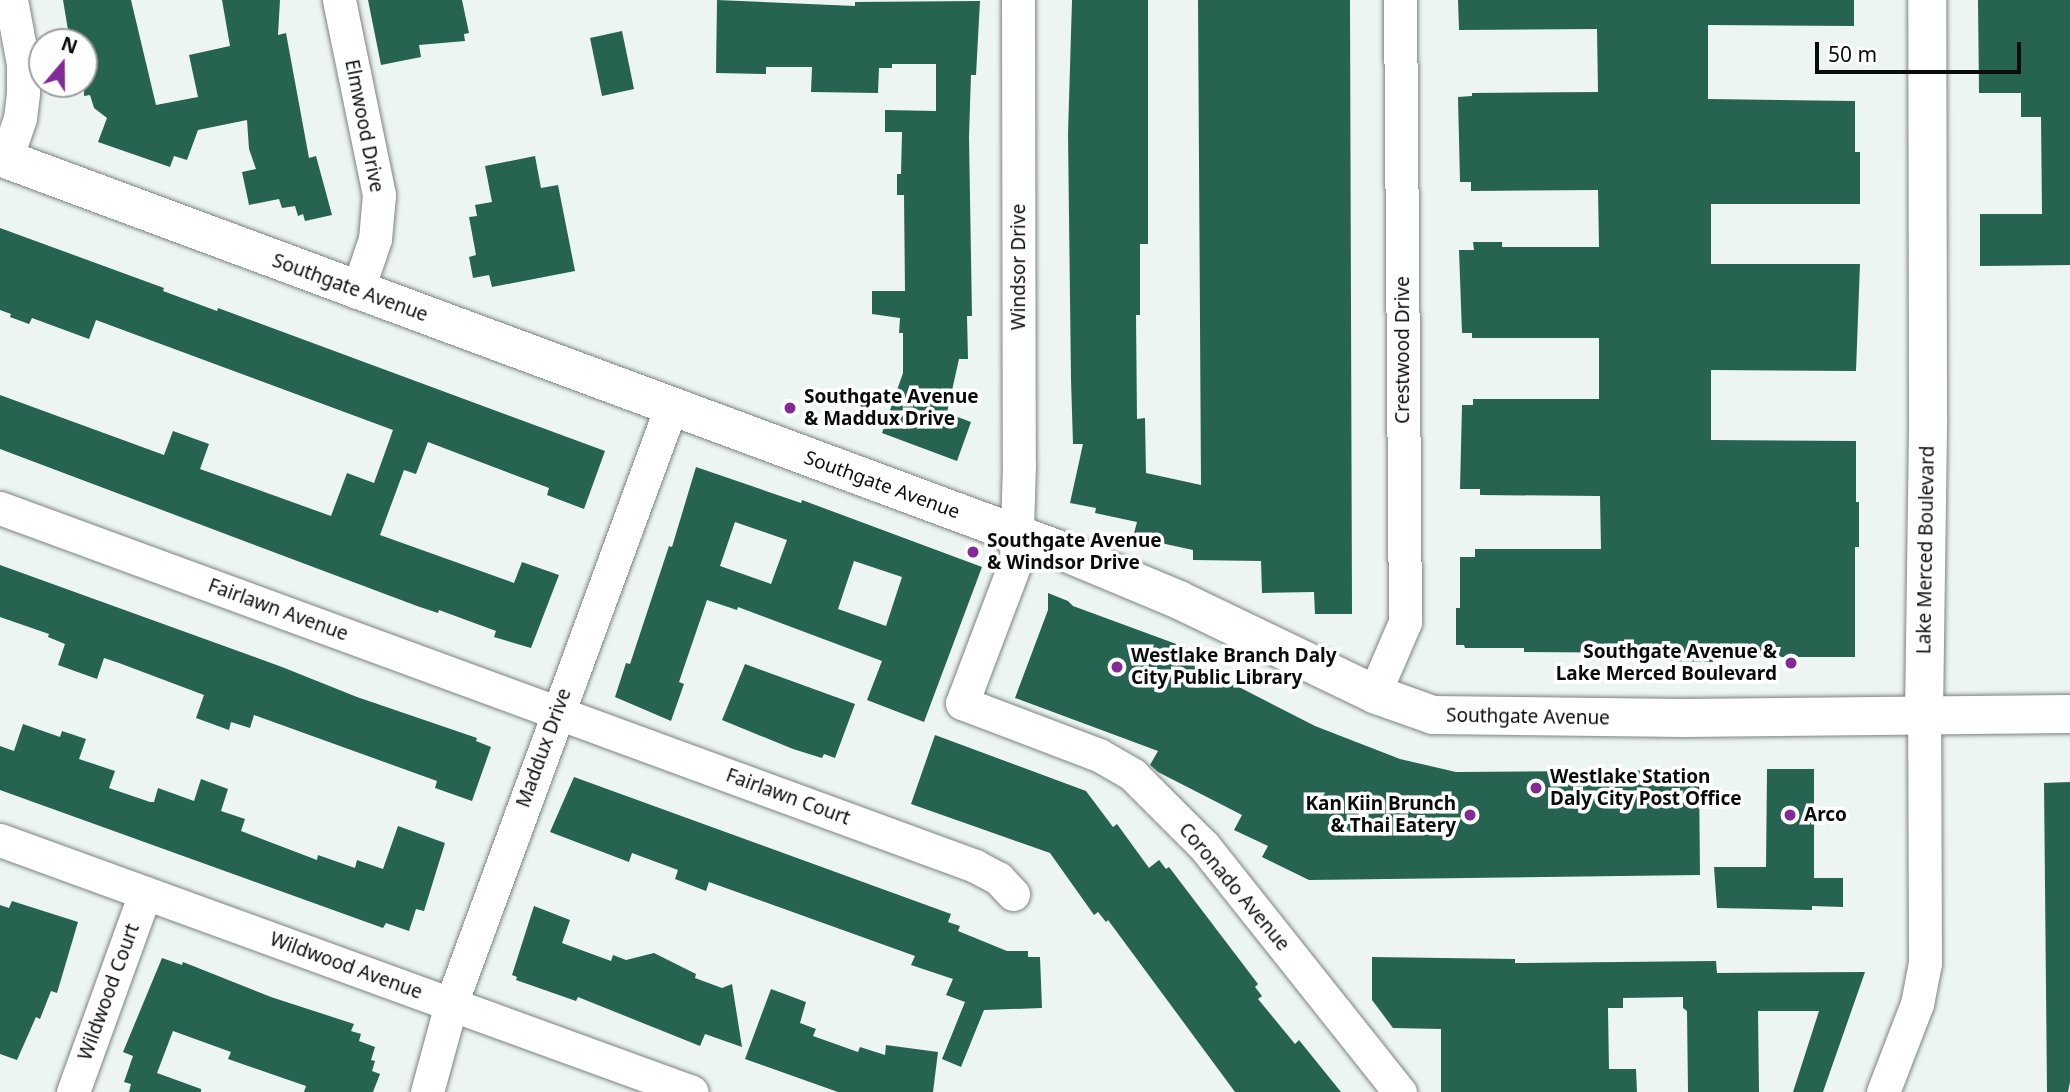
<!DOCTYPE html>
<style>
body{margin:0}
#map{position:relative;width:2070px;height:1092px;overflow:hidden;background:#edf5f2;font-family:"Noto Sans",sans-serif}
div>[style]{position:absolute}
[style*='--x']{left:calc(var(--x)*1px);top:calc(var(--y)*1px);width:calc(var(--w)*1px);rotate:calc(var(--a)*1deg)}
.building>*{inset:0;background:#266350}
.roads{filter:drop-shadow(0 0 2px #7d8380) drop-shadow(0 0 2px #7d8380)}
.street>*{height:33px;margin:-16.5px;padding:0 16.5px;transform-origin:16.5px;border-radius:16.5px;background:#fff}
.secondary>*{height:38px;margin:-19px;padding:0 19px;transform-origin:19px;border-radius:19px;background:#fff}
.dots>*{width:19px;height:19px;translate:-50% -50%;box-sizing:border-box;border:4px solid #fff;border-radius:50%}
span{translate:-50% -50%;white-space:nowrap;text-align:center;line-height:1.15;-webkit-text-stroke:7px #fff;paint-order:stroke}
.street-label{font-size:19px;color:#0a0c0b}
.poi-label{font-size:19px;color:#0a0c0b;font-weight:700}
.left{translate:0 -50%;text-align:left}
.right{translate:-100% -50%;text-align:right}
.north{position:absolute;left:28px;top:28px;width:70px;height:70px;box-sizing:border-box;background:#fff;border:2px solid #9d9e9d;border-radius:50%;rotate:20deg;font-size:19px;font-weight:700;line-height:28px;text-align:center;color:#0a0c0b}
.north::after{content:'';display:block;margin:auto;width:24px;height:32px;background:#832a97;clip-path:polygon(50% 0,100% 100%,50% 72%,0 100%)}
.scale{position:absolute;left:1815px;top:42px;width:206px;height:32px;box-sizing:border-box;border:4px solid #0a0c0b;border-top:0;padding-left:9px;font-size:21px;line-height:24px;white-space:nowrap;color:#0a0c0b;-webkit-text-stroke:5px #fff;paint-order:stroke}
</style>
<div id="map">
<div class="building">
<div style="clip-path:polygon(63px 0,131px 0,156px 105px,198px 97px,189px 55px,230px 46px,222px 0,280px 0,278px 35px,286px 33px,309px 158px,316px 156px,332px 215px,305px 221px,303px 214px,298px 216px,295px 206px,282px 208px,279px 199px,249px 205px,242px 172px,256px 169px,249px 149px,247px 120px,198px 130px,187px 160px,174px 156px,170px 167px,98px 142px,107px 118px,94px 108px,90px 95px,84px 96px,84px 42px,70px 42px)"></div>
<div style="clip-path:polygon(368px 0,462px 0,469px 33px,464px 34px,465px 41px,419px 45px,421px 57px,381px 65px)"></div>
<div style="clip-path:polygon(717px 0,855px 6px,855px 2px,980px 1px,976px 75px,971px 75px,969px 137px,972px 316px,967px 316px,968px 359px,959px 359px,947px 413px,971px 422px,957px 461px,882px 433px,903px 373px,903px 333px,899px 333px,900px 318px,872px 314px,872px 291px,905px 291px,904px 195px,897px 195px,897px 174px,901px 174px,902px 132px,885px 132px,885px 110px,936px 111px,936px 64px,892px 64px,892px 68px,879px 68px,878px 93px,811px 92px,812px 67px,766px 67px,766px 74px,716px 73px)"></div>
<div style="clip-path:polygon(1072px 0,1148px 0,1148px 244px,1140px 244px,1140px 315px,1136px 315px,1137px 419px,1145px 418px,1146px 473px,1201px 485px,1198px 0,1350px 0,1352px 614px,1315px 614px,1314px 592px,1262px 593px,1261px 561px,1193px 560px,1193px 550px,1133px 537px,1137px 522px,1095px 513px,1096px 508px,1070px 503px,1083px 444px,1073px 444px,1071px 380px,1068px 134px)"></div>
<div style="clip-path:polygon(1458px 0,1854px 0,1854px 26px,1708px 25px,1708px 99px,1855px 101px,1855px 152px,1860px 152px,1860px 204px,1711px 204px,1711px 264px,1860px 264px,1856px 371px,1711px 370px,1711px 440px,1856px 441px,1856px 502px,1859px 502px,1859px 547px,1855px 547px,1855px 657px,1713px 657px,1713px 662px,1670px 661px,1670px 653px,1524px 652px,1524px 648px,1465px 648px,1464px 645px,1456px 645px,1456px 608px,1460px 608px,1460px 557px,1475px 557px,1475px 549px,1601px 549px,1600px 496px,1480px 495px,1480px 489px,1460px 489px,1462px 405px,1473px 405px,1473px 399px,1599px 399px,1599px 338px,1472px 338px,1472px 333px,1462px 333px,1459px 250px,1474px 250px,1473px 242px,1502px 242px,1502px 247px,1599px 247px,1598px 190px,1471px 191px,1471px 182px,1460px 182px,1458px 97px,1472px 96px,1472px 93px,1598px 92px,1597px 29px,1459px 30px)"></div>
<div style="clip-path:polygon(1978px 0,2070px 0,2070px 265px,1980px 266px,1980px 214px,2042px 214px,2041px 117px,2021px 117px,2021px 93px,1979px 93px)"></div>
<div style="clip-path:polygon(622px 31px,634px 89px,602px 96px,590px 38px)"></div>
<div style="clip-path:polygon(535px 156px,541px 188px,558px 185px,575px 271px,492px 287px,489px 275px,473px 278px,469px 257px,476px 255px,469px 217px,477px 216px,475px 205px,492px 202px,485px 166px)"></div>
<div style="clip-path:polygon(0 228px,164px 288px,163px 291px,217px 311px,218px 308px,605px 451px,584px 509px,547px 495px,549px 488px,428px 442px,416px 474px,404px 470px,380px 535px,514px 583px,522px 562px,559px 575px,531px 648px,494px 637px,496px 631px,439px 610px,438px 613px,417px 606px,0 449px,0 395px,164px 455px,173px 431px,209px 444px,200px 469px,331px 516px,347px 473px,374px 483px,393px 430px,96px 320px,89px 339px,32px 318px,29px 324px,10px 317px,11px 314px,0 310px)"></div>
<div style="clip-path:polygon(evenodd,696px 467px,801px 503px,802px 500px,982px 567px,924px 722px,867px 700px,882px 661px,738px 607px,737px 610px,707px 600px,679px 682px,684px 684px,671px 721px,615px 697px,626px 663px,630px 664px,669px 546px,672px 547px,696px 467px,735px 522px,787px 540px,771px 584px,720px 566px,735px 522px,696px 467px,854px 561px,902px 577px,886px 626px,838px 609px,854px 561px)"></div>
<div style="clip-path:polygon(0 565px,282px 667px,357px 697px,477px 738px,476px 741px,491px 747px,472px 801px,435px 788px,437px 781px,254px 715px,250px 728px,231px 722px,229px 730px,196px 718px,204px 695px,119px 663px,104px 658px,97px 679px,58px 665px,65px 644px,48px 637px,49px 634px,0 617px)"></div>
<div style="clip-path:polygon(1048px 593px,1068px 601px,1073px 606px,1198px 652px,1198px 666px,1315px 726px,1400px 759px,1456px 772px,1699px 770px,1700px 875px,1309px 880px,1262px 857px,1268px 846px,1234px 830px,1242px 815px,1158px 772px,1150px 765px,1158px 751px,1015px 698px,1048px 610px)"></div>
<div style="clip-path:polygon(745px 664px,855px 704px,835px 758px,824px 754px,822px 758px,793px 749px,722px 720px)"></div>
<div style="clip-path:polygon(23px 724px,60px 737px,62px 731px,86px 739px,79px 759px,115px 771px,109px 788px,150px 802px,154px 802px,158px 788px,194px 801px,201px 779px,228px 789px,221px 811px,245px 819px,241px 831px,317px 860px,318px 855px,355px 868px,357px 860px,383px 869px,398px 826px,445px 843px,424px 911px,416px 909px,409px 931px,386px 923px,383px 928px,0 790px,0 746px,14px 751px)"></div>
<div style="clip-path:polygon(935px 735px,1086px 791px,1113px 827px,1117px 824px,1149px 868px,1159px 860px,1166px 869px,1169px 867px,1258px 984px,1255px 987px,1262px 996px,1258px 999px,1295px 1044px,1299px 1040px,1341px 1092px,1235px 1092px,1108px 920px,1106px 922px,1098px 912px,1094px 915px,1050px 853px,911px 804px)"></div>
<div style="clip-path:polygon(1767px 769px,1814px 769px,1814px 878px,1843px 878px,1843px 907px,1812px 906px,1812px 910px,1717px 908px,1714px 867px,1766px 867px)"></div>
<div style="clip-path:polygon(574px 777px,951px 914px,948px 922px,960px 926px,958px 931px,1007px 951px,1028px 951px,1028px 957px,1040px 957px,1042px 1008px,984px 1010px,961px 1067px,942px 1059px,965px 1002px,946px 995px,953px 979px,911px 965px,915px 956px,709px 882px,706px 891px,675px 879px,678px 870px,632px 853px,629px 862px,550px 832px)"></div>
<div style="clip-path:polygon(2070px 782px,2070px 1082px,2068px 1092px,2047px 1092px,2044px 783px)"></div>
<div style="clip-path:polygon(12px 901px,78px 922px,57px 993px,51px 991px,40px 1019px,36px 1017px,17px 1060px,0 1054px,0 905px,9px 908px)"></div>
<div style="clip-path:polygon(534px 906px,570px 920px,562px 943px,611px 961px,613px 955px,626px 960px,654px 953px,696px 974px,695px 978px,722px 988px,732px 984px,742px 1047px,705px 1034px,700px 1046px,578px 997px,576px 1001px,516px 980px,517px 977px,512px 975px)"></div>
<div style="clip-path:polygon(1372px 957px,1515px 959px,1515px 963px,1716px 961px,1717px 973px,1865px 972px,1823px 1092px,1793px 1092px,1819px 1011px,1758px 1011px,1759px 1092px,1688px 1092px,1687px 1011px,1683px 1008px,1683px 997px,1623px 998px,1623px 1008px,1608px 1008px,1609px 1069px,1636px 1069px,1637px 1092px,1441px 1092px,1441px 1029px,1393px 1028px,1372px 1000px)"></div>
<div style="clip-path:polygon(162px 958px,182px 965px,183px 962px,271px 997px,354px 1024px,351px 1031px,361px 1034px,359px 1041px,375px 1047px,371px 1060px,375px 1061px,372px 1071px,380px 1074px,373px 1092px,304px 1092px,306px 1086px,228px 1059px,231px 1052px,173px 1031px,157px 1073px,201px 1089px,201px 1092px,129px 1092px,131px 1084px,124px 1082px,133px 1056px,123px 1052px)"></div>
<div style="clip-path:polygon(771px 989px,806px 1002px,800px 1023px,816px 1029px,813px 1036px,858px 1052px,860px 1047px,885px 1055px,886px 1045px,938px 1052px,933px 1092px,838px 1092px,745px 1059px)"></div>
</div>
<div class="roads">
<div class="street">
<div style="--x:339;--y:0;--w:199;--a:78.4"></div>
<div style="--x:379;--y:195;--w:44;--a:95.2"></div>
<div style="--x:375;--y:239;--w:56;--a:108.8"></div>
<div style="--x:1018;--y:0;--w:465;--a:89.9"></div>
<div style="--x:1019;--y:465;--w:96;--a:91.8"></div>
<div style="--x:1016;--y:561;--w:152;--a:110.8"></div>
<div style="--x:962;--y:703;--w:147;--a:20.8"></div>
<div style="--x:1099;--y:755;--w:39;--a:30"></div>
<div style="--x:1133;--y:775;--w:100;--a:45"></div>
<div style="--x:1204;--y:846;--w:315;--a:51.5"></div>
<div style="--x:6;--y:159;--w:43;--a:-71.1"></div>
<div style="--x:20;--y:118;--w:26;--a:-83"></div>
<div style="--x:23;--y:92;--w:28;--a:-90"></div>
<div style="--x:23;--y:64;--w:65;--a:-100.6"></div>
<div style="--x:0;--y:508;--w:1039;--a:20.16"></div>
<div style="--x:975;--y:866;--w:26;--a:28"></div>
<div style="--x:998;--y:878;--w:22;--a:47"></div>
<div style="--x:1374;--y:694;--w:78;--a:-66.7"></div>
<div style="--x:1405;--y:622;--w:622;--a:-90.46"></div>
<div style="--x:0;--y:840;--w:736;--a:20.01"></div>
<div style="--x:73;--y:1092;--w:212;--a:-70.1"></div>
<div style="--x:427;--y:1092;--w:91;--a:-74.7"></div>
<div style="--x:451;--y:1004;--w:636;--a:-69.77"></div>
<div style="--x:1883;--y:1092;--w:94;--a:-68.9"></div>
<div style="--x:1917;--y:1004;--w:42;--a:-79"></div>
<div style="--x:1925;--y:963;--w:248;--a:-90.2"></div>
</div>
<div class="secondary">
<div style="--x:0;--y:157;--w:1133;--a:20.35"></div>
<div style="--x:1062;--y:551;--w:127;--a:22.7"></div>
<div style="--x:1179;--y:600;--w:216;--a:25.7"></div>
<div style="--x:1374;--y:694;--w:63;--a:19.6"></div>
<div style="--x:1433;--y:715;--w:251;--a:0.7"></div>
<div style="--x:1684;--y:718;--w:386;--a:-0.6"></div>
<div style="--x:1924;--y:715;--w:298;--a:-89.2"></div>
<div style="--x:1928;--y:417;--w:417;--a:-90.1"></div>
</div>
</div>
<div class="dots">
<div style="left:790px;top:408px;background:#832a97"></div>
<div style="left:973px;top:552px;background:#832a97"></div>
<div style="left:1791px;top:663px;background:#832a97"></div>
<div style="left:1117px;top:667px;background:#832a97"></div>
<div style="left:1536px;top:788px;background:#832a97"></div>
<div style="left:1470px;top:815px;background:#832a97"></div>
<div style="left:1790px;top:815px;background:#832a97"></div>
</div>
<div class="street-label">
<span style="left:364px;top:126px;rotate:79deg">Elmwood Drive</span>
<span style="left:1019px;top:267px;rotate:-90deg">Windsor Drive</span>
<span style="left:350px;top:288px;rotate:20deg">Southgate Avenue</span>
<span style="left:1403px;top:350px;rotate:-90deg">Crestwood Drive</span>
<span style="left:882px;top:485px;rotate:20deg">Southgate Avenue</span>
<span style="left:1926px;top:550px;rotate:-89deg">Lake Merced Boulevard</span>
<span style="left:278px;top:610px;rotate:20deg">Fairlawn Avenue</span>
<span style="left:1528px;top:717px;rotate:1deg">Southgate Avenue</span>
<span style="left:544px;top:748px;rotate:-70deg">Maddux Drive</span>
<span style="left:788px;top:797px;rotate:20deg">Fairlawn Court</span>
<span style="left:1234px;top:887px;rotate:50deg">Coronado Avenue</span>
<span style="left:346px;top:966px;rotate:20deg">Wildwood Avenue</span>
<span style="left:109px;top:992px;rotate:-70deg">Wildwood Court</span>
</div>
<div class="poi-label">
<span class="left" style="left:804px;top:408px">Southgate Avenue<br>&amp; Maddux Drive</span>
<span class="left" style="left:987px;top:552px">Southgate Avenue<br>&amp; Windsor Drive</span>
<span class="right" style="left:1777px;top:663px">Southgate Avenue &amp;<br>Lake Merced Boulevard</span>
<span class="left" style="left:1131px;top:667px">Westlake Branch Daly<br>City Public Library</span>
<span class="left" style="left:1550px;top:788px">Westlake Station<br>Daly City Post Office</span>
<span class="right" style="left:1456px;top:815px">Kan Kiin Brunch<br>&amp; Thai Eatery</span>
<span class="left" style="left:1804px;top:815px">Arco</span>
</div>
<div class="north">N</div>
<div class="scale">50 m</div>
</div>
